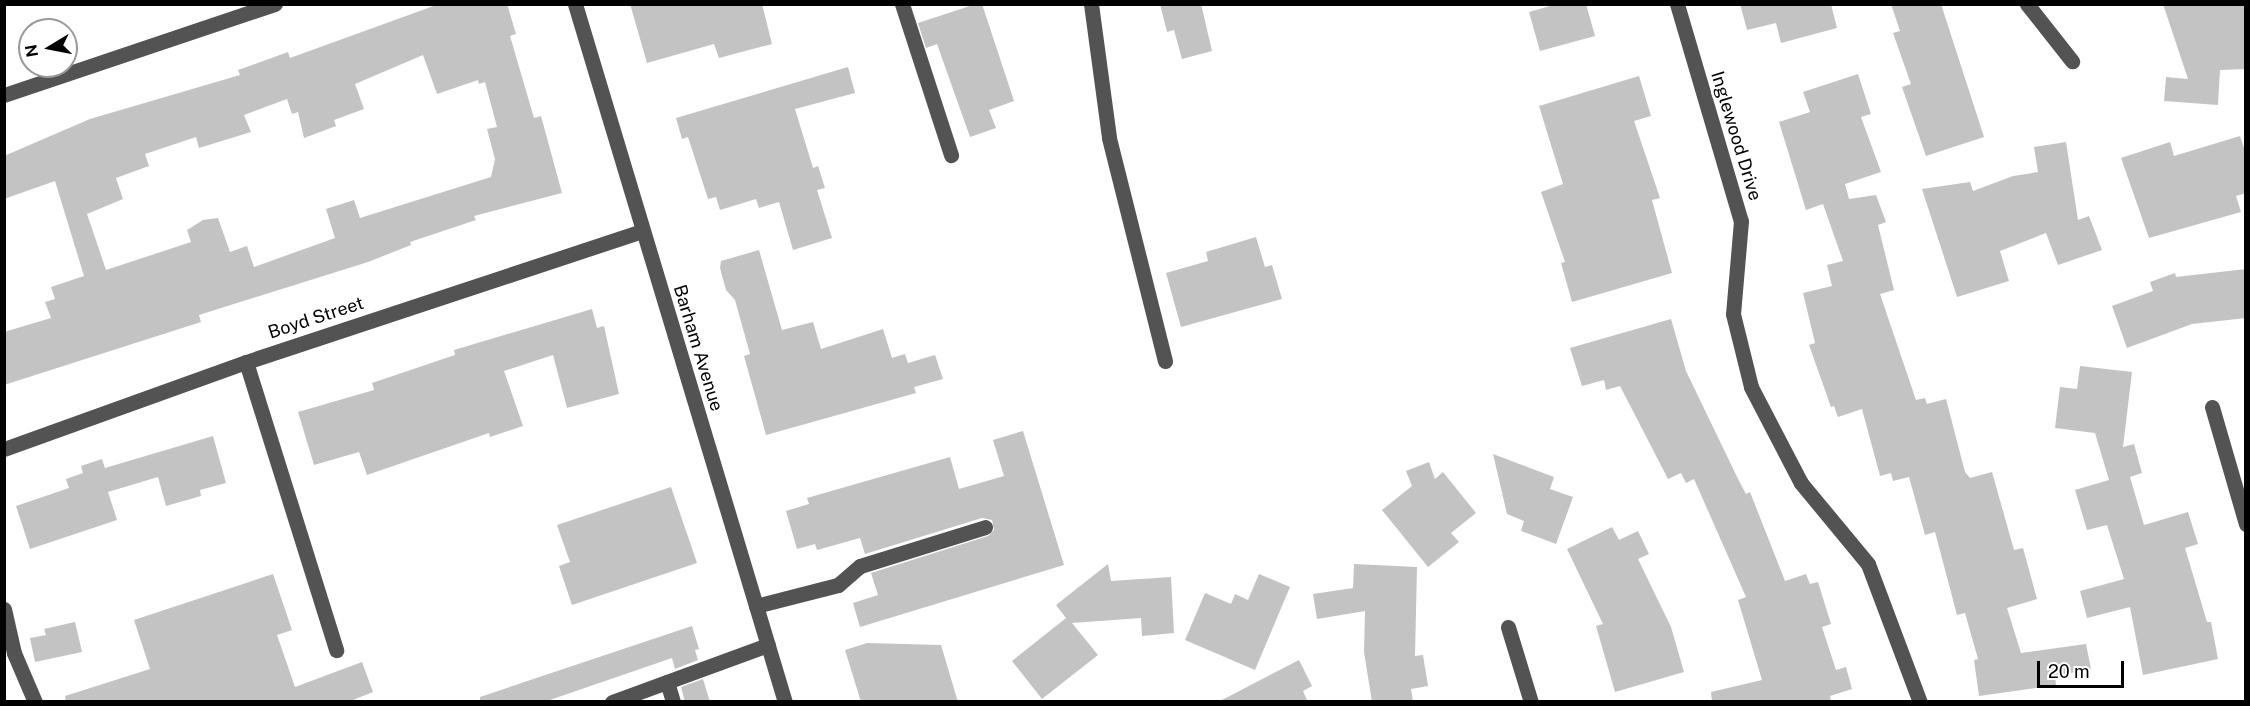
<!DOCTYPE html>
<style>
body{margin:0}
#map{position:relative;width:2250px;height:706px;overflow:hidden;background:#fff;font-family:"Public Sans",sans-serif}
div>[style]{position:absolute}
[style*='--x']{left:calc(var(--x)*1px);top:calc(var(--y)*1px);width:calc(var(--w)*1px);rotate:calc(var(--a)*1deg)}
.building>*{inset:0;background:#c3c3c3}
.minor>*{height:15px;margin:-7.5px;padding:0 7.5px;transform-origin:7.5px;border-radius:7.5px;background:#535353}
span{translate:-50% -50%;white-space:nowrap;text-align:center;line-height:1.15;-webkit-text-stroke:5px #fff;paint-order:stroke}
.street-label{font-size:18px;color:#000}
.frame{position:absolute;inset:0;border:6px solid #000;pointer-events:none}
.north{position:absolute;left:18px;top:18px;width:60px;height:60px;box-sizing:border-box;background:#fff;border:2px solid #999;border-radius:50%;rotate:260deg;font-size:16px;font-weight:700;line-height:24px;text-align:center;color:#000}
.north::after{content:'';display:block;margin:auto;width:21px;height:27px;background:#000;clip-path:polygon(50% 0,100% 100%,50% 72%,0 100%)}
.scale{position:absolute;left:2037px;top:661px;width:87px;height:27px;box-sizing:border-box;border:3px solid #000;border-top:0;padding-left:8px;font-size:18px;line-height:21px;white-space:nowrap;color:#000;-webkit-text-stroke:4px #fff;paint-order:stroke}
</style>
<div id="map">
<div class="building">
<div style="clip-path:polygon(evenodd,439px 4px,507px 4px,516px 34px,510px 36px,534px 118px,541px 116px,562px 193px,474px 216px,476px 220px,410px 242px,411px 245px,368px 262px,199px 315px,201px 322px,4px 385px,4px 332px,51px 318px,45px 302px,55px 299px,51px 287px,84px 276px,55px 181px,4px 199px,4px 156px,90px 119px,240px 75px,238px 70px,255px 64px,288px 52px,290px 58px,439px 4px,423px 55px,437px 94px,478px 80px,479px 84px,485px 82px,497px 127px,487px 129px,495px 159px,491px 177px,360px 218px,354px 200px,326px 209px,335px 238px,254px 267px,247px 246px,230px 252px,218px 218px,203px 220px,187px 230px,191px 242px,106px 270px,87px 214px,123px 199px,116px 178px,149px 166px,145px 154px,196px 137px,199px 148px,251px 132px,244px 115px,287px 99px,292px 114px,298px 112px,304px 138px,336px 126px,334px 120px,364px 109px,355px 84px,423px 55px)"></div>
<div style="clip-path:polygon(630px 4px,762px 4px,772px 44px,719px 58px,714px 44px,647px 63px)"></div>
<div style="clip-path:polygon(976px 4px,982px 4px,1014px 101px,989px 110px,996px 128px,970px 137px,937px 44px,926px 48px,918px 23px)"></div>
<div style="clip-path:polygon(1160px 4px,1201px 4px,1212px 51px,1182px 59px,1174px 30px,1167px 32px)"></div>
<div style="clip-path:polygon(1557px 4px,1586px 4px,1595px 36px,1540px 51px,1529px 12px)"></div>
<div style="clip-path:polygon(1740px 4px,1831px 4px,1837px 28px,1781px 43px,1776px 23px,1747px 30px)"></div>
<div style="clip-path:polygon(1891px 4px,1941px 4px,1984px 137px,1926px 156px,1902px 87px,1911px 84px,1893px 33px,1900px 31px)"></div>
<div style="clip-path:polygon(2163px 4px,2246px 4px,2246px 69px,2220px 70px,2218px 105px,2164px 101px,2166px 77px,2188px 79px)"></div>
<div style="clip-path:polygon(848px 67px,855px 93px,795px 109px,813px 168px,818px 166px,825px 188px,817px 190px,832px 238px,793px 250px,779px 202px,759px 208px,756px 199px,720px 210px,716px 197px,708px 199px,688px 137px,682px 139px,676px 118px)"></div>
<div style="clip-path:polygon(1858px 74px,1871px 114px,1861px 117px,1881px 172px,1845px 184px,1849px 199px,1876px 195px,1886px 222px,1878px 225px,1894px 290px,1880px 294px,1916px 400px,1925px 398px,1927px 404px,1946px 399px,1965px 472px,1970px 478px,1992px 472px,2014px 550px,2023px 548px,2037px 599px,2007px 608px,2021px 653px,2086px 644px,2091px 669px,2055px 676px,2056px 685px,1979px 696px,1974px 660px,1978px 659px,1965px 613px,1957px 615px,1935px 532px,1925px 535px,1909px 477px,1893px 481px,1891px 473px,1880px 476px,1862px 409px,1838px 417px,1834px 406px,1831px 407px,1809px 345px,1815px 343px,1803px 293px,1832px 286px,1827px 265px,1843px 261px,1823px 204px,1806px 210px,1779px 122px,1810px 112px,1803px 92px)"></div>
<div style="clip-path:polygon(1639px 76px,1651px 116px,1634px 121px,1660px 198px,1652px 200px,1672px 273px,1572px 302px,1561px 263px,1565px 262px,1541px 192px,1563px 184px,1539px 106px)"></div>
<div style="clip-path:polygon(2240px 136px,2246px 154px,2246px 193px,2236px 196px,2241px 212px,2149px 238px,2121px 158px,2170px 142px,2174px 156px)"></div>
<div style="clip-path:polygon(2066px 142px,2078px 220px,2089px 216px,2102px 250px,2058px 265px,2046px 233px,2000px 251px,2009px 281px,1957px 297px,1922px 189px,1970px 182px,1973px 191px,2013px 176px,2038px 172px,2034px 147px)"></div>
<div style="clip-path:polygon(1256px 237px,1265px 267px,1272px 265px,1282px 299px,1181px 327px,1166px 273px,1208px 261px,1206px 252px)"></div>
<div style="clip-path:polygon(759px 250px,782px 330px,813px 322px,821px 349px,883px 329px,892px 358px,905px 354px,908px 363px,935px 355px,943px 379px,914px 387px,916px 393px,766px 435px,744px 356px,750px 354px,735px 300px,726px 290px,720px 268px,721px 261px)"></div>
<div style="clip-path:polygon(2246px 269px,2246px 318px,2192px 324px,2127px 348px,2112px 306px,2153px 291px,2150px 282px,2175px 273px,2176px 277px)"></div>
<div style="clip-path:polygon(592px 309px,597px 328px,604px 326px,619px 394px,567px 408px,553px 355px,504px 371px,523px 426px,490px 437px,489px 433px,367px 475px,359px 452px,314px 465px,298px 412px,374px 390px,372px 383px,455px 355px,454px 350px)"></div>
<div style="clip-path:polygon(1671px 319px,1686px 371px,1739px 481px,1746px 494px,1750px 492px,1785px 581px,1806px 574px,1810px 584px,1818px 582px,1831px 624px,1822px 627px,1836px 670px,1846px 667px,1852px 689px,1830px 696px,1831px 702px,1712px 702px,1711px 692px,1762px 680px,1738px 600px,1746px 597px,1694px 479px,1686px 483px,1681px 473px,1668px 479px,1620px 386px,1606px 390px,1604px 380px,1582px 386px,1570px 348px)"></div>
<div style="clip-path:polygon(2080px 366px,2132px 372px,2123px 447px,2134px 444px,2142px 473px,2130px 477px,2144px 525px,2188px 512px,2198px 544px,2185px 548px,2207px 622px,2211px 622px,2218px 659px,2143px 675px,2130px 607px,2087px 618px,2080px 591px,2124px 579px,2107px 525px,2087px 530px,2075px 490px,2109px 480px,2095px 433px,2055px 428px,2060px 387px,2077px 389px)"></div>
<div style="clip-path:polygon(1023px 431px,1064px 565px,860px 627px,853px 603px,878px 595px,871px 573px,988px 536px,994px 530px,992px 520px,982px 518px,865px 554px,860px 538px,817px 550px,815px 544px,797px 549px,786px 511px,809px 504px,807px 498px,950px 457px,959px 489px,1004px 476px,993px 440px)"></div>
<div style="clip-path:polygon(213px 436px,226px 483px,200px 490px,201px 496px,166px 506px,158px 477px,108px 492px,117px 520px,30px 549px,16px 506px,69px 488px,66px 479px,83px 473px,81px 466px,102px 459px,105px 468px)"></div>
<div style="clip-path:polygon(1493px 454px,1554px 477px,1550px 489px,1573px 497px,1556px 544px,1521px 531px,1524px 521px,1507px 514px)"></div>
<div style="clip-path:polygon(1429px 462px,1435px 479px,1443px 472px,1476px 513px,1451px 533px,1459px 542px,1428px 567px,1382px 510px,1412px 486px,1406px 471px)"></div>
<div style="clip-path:polygon(671px 487px,697px 563px,572px 605px,559px 566px,570px 562px,557px 525px)"></div>
<div style="clip-path:polygon(1612px 527px,1619px 540px,1638px 531px,1649px 554px,1638px 559px,1671px 627px,1684px 672px,1615px 692px,1596px 626px,1603px 624px,1567px 549px)"></div>
<div style="clip-path:polygon(1108px 564px,1111px 581px,1171px 577px,1174px 633px,1142px 636px,1141px 618px,1072px 623px,1098px 655px,1042px 699px,1012px 661px,1066px 618px,1056px 605px)"></div>
<div style="clip-path:polygon(1354px 564px,1417px 567px,1415px 656px,1423px 655px,1428px 686px,1411px 689px,1413px 702px,1372px 702px,1364px 652px,1365px 611px,1317px 619px,1313px 594px,1353px 588px)"></div>
<div style="clip-path:polygon(273px 574px,292px 630px,277px 635px,295px 687px,362px 662px,373px 692px,348px 702px,66px 702px,65px 696px,150px 669px,134px 620px)"></div>
<div style="clip-path:polygon(1259px 574px,1290px 587px,1255px 670px,1185px 640px,1205px 593px,1231px 604px,1235px 594px,1248px 600px)"></div>
<div style="clip-path:polygon(75px 622px,82px 652px,35px 662px,30px 638px,46px 635px,44px 629px)"></div>
<div style="clip-path:polygon(692px 626px,699px 649px,695px 650px,698px 660px,675px 669px,672px 658px,544px 702px,480px 702px,480px 697px)"></div>
<div style="clip-path:polygon(867px 643px,941px 645px,958px 702px,861px 702px,845px 650px)"></div>
<div style="clip-path:polygon(1299px 660px,1312px 686px,1303px 691px,1308px 702px,1218px 702px)"></div>
<div style="clip-path:polygon(703px 679px,710px 702px,685px 702px,681px 687px)"></div>
</div>
<div class="minor">
<div style="--x:575;--y:4;--w:729;--a:73.26"></div>
<div style="--x:902;--y:4;--w:159;--a:72"></div>
<div style="--x:1091;--y:4;--w:135;--a:82.3"></div>
<div style="--x:1109;--y:138;--w:230;--a:75.9"></div>
<div style="--x:1677;--y:4;--w:226;--a:73.6"></div>
<div style="--x:1741;--y:221;--w:93;--a:94.9"></div>
<div style="--x:1733;--y:314;--w:75;--a:76.1"></div>
<div style="--x:1751;--y:387;--w:108;--a:62.5"></div>
<div style="--x:1801;--y:483;--w:105;--a:50.4"></div>
<div style="--x:1868;--y:564;--w:147;--a:69.4"></div>
<div style="--x:2027;--y:4;--w:73;--a:51.7"></div>
<div style="--x:4;--y:95;--w:286;--a:-18.6"></div>
<div style="--x:246;--y:362;--w:302;--a:72.6"></div>
<div style="--x:2212;--y:407;--w:122;--a:73.8"></div>
<div style="--x:4;--y:449;--w:257;--a:-19.8"></div>
<div style="--x:246;--y:362;--w:416;--a:-18.3"></div>
<div style="--x:756;--y:606;--w:85;--a:-14.4"></div>
<div style="--x:838;--y:585;--w:29;--a:-41"></div>
<div style="--x:860;--y:566;--w:131;--a:-17.3"></div>
<div style="--x:4;--y:609;--w:45;--a:77.2"></div>
<div style="--x:14;--y:653;--w:53;--a:66.8"></div>
<div style="--x:1508;--y:627;--w:78;--a:73"></div>
<div style="--x:667;--y:682;--w:21;--a:73"></div>
<div style="--x:612;--y:702;--w:166;--a:-20.1"></div>
</div>
<div class="street-label">
<span style="left:1736px;top:136px;rotate:73deg">Inglewood Drive</span>
<span style="left:316px;top:318px;rotate:-18deg">Boyd Street</span>
<span style="left:698px;top:348px;rotate:73deg">Barham Avenue</span>
</div>
<div class="frame"></div>
<div class="north">N</div>
<div class="scale">20 m</div>
</div>
